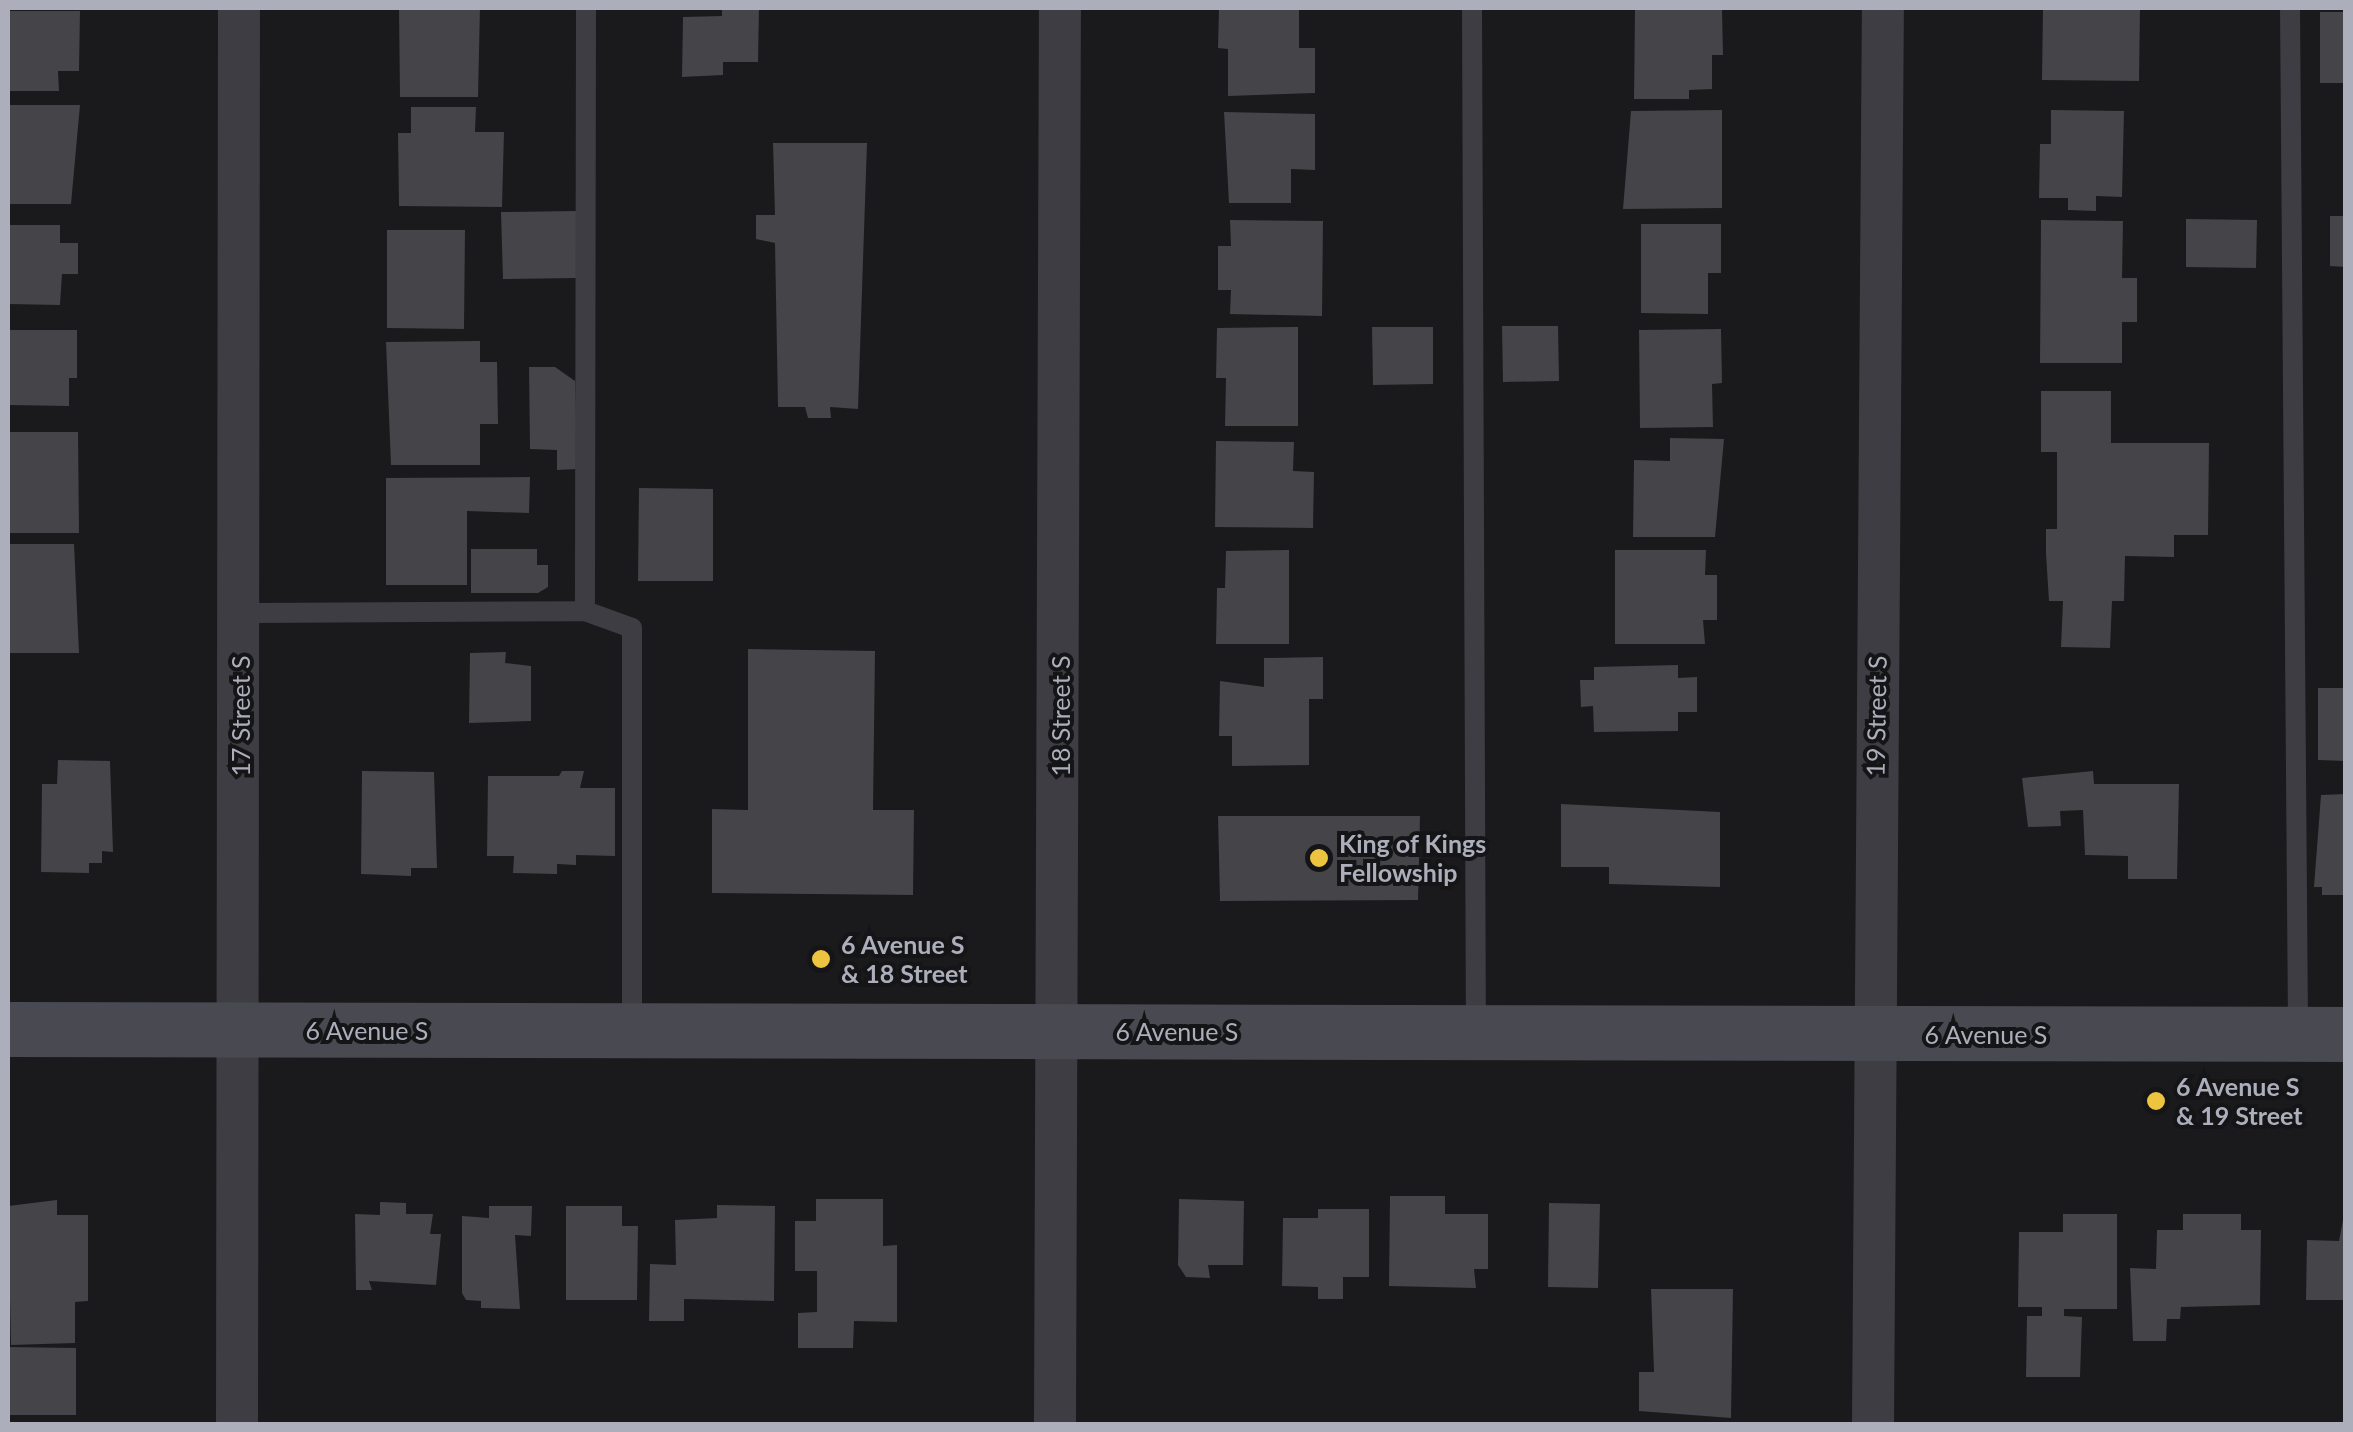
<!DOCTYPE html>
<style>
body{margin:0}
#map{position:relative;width:2353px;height:1432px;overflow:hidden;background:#1a1a1c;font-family:Lato,sans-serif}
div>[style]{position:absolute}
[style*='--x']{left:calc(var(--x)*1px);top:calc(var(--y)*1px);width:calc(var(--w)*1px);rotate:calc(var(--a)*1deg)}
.building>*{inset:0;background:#444449}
.lane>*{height:20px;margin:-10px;padding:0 10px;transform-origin:10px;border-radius:10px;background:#3d3d43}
.street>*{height:42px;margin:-21px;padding:0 21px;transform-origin:21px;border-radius:21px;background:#3d3d43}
.secondary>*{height:55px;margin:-27.5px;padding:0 27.5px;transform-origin:27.5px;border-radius:27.5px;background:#494a51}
.dots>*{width:28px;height:28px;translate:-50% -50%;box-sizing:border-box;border:5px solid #151417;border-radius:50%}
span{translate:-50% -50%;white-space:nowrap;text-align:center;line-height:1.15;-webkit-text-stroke:8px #151417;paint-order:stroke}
.street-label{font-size:25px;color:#acafbb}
.poi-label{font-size:25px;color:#acafbb;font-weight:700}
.left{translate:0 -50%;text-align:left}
.frame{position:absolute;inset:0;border:10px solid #acafbb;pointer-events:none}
</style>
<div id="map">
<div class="building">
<div style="clip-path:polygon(399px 8px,480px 8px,478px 97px,400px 97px)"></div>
<div style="clip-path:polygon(722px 8px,759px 8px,758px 62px,723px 62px,723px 75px,682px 77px,683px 17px,722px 16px)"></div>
<div style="clip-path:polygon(1219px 8px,1299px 8px,1299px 48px,1315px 48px,1315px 93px,1228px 96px,1228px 49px,1218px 48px)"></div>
<div style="clip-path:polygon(1635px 8px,1722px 10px,1723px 55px,1712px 55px,1712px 89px,1689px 90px,1689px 99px,1634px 99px)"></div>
<div style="clip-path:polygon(2043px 8px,2140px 8px,2139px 81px,2042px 80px)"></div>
<div style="clip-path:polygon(8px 11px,80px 11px,79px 71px,58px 71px,59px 91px,8px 91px)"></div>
<div style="clip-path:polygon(2320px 12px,2346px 12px,2346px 83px,2320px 83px)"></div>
<div style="clip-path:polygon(8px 105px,80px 105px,71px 204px,8px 204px)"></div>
<div style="clip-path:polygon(411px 107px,476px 107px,475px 132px,504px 132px,502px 207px,399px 206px,398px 133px,411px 133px)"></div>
<div style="clip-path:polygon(1722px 110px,1722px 208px,1623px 209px,1631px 111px)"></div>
<div style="clip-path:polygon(2051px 110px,2124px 111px,2122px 197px,2096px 196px,2096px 211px,2068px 210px,2068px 198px,2039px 198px,2040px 144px,2051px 144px)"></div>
<div style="clip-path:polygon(1224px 112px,1315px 114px,1315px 170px,1291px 169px,1291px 203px,1229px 203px)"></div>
<div style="clip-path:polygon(773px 143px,867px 143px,858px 409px,830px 407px,831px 418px,808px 418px,805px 407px,778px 407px,775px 243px,756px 239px,756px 215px,775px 215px)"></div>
<div style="clip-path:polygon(576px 211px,577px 278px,503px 279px,501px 212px)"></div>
<div style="clip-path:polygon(2330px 216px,2346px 216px,2346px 267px,2330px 266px)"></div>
<div style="clip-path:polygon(2186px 219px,2257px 220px,2256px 268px,2186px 267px)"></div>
<div style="clip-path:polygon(1230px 220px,1323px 221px,1322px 316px,1230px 314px,1231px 290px,1218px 290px,1218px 246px,1231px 246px)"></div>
<div style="clip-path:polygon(2041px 220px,2123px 221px,2122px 278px,2137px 278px,2137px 322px,2122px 322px,2122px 363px,2040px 363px)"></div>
<div style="clip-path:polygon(1641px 224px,1721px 224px,1721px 273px,1708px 273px,1708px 314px,1641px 313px)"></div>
<div style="clip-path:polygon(8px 225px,60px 225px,60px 243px,78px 243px,78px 274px,62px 274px,60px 305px,8px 304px)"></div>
<div style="clip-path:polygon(387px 230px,465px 230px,464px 329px,387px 328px)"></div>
<div style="clip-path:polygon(1502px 326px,1558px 326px,1559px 381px,1503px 382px)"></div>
<div style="clip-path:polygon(1298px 327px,1298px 426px,1225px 426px,1226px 378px,1216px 378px,1217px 328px)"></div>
<div style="clip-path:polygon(1372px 327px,1433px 327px,1433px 384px,1373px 385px)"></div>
<div style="clip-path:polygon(1721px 329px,1722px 383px,1712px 384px,1713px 427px,1640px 428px,1639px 330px)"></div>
<div style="clip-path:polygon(8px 330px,77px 330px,77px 378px,69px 378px,69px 406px,8px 405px)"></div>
<div style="clip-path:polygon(480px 341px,480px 362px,497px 362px,498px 424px,480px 424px,480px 465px,391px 465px,386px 342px)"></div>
<div style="clip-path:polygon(529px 367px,555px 367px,575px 381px,578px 469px,557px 470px,557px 450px,530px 449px)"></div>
<div style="clip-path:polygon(2041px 391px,2111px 391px,2111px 443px,2209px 443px,2208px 535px,2174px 535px,2174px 557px,2125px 556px,2124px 601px,2112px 601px,2110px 648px,2061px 647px,2063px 601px,2049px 601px,2046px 554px,2046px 529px,2057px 529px,2057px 452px,2041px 452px)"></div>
<div style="clip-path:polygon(8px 432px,78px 432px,79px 533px,8px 533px)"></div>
<div style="clip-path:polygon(1670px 438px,1724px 439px,1715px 537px,1633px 537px,1634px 460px,1670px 461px)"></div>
<div style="clip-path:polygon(1216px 441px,1294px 442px,1293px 471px,1314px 472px,1313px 528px,1215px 527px)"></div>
<div style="clip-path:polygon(530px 477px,529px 513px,467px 511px,467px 585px,386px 585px,386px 478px)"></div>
<div style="clip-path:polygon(639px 488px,713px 489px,713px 581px,638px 581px)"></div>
<div style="clip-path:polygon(8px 544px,74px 544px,79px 653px,8px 653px)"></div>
<div style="clip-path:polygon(471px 549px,537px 549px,537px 565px,548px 565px,548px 587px,538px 593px,471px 593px)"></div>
<div style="clip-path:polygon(1289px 550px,1289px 644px,1216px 644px,1217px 588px,1225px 588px,1226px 551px)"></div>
<div style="clip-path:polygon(1615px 550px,1706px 550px,1705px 575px,1717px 575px,1717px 620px,1703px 620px,1705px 644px,1615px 644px)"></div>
<div style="clip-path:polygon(748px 649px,875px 651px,873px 810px,914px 810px,913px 895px,712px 893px,712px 809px,748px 810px)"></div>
<div style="clip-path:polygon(506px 652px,505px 663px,531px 666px,531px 721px,469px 723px,470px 653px)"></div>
<div style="clip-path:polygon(1323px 657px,1323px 699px,1309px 699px,1309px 765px,1232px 766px,1232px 736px,1219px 736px,1220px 681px,1264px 687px,1264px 658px)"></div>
<div style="clip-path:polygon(1678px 665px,1678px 678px,1697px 677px,1697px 712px,1678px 712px,1678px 731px,1594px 732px,1593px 706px,1581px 707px,1580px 680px,1594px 680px,1594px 667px)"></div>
<div style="clip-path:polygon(2318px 688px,2346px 688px,2346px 761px,2318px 760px)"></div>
<div style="clip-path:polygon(58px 760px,110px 761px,113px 852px,102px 851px,102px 863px,89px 863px,89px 873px,41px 872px,42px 784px,57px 784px)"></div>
<div style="clip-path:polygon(362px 771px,434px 772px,437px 868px,411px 868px,411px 876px,361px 874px)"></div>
<div style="clip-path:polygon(562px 771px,584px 771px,580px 788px,615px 788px,615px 856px,576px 855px,576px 865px,557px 864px,557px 874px,513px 873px,514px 856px,487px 856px,488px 776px,559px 776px)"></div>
<div style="clip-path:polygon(2093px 771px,2094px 784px,2179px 784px,2177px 879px,2128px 879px,2128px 856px,2085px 855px,2083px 810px,2060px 811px,2061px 826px,2028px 827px,2022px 778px)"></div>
<div style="clip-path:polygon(2346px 794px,2346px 895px,2322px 895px,2322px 887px,2314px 887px,2321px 795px)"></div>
<div style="clip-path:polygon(1561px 804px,1720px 812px,1720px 887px,1609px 884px,1609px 867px,1561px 867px)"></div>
<div style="clip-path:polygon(1218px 816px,1420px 816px,1418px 900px,1220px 901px)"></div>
<div style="clip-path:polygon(1390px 1196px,1445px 1196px,1445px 1214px,1488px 1214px,1488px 1269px,1474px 1269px,1476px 1288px,1389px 1286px)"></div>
<div style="clip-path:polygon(816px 1199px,883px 1199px,883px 1246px,897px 1245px,897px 1322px,854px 1321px,853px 1348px,798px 1348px,798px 1313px,817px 1312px,817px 1271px,795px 1271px,795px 1221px,816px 1221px)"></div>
<div style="clip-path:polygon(1179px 1199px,1244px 1201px,1243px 1265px,1208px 1265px,1210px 1278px,1186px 1277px,1178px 1265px)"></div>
<div style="clip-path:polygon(57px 1200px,57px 1215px,88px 1215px,88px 1301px,75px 1302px,75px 1343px,11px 1345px,8px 1206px)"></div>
<div style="clip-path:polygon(380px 1202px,406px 1203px,406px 1214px,433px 1214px,430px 1234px,441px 1234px,436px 1285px,369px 1281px,372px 1290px,356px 1290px,355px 1214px,380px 1215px)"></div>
<div style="clip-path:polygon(1549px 1203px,1600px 1204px,1598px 1288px,1548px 1287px)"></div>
<div style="clip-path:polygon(717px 1205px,775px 1206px,774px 1301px,684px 1299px,684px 1321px,649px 1321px,650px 1264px,676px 1265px,675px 1220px,717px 1218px)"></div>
<div style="clip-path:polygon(489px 1206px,532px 1206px,531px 1236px,515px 1235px,520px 1309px,481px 1308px,481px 1301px,466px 1300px,462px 1293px,462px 1216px,489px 1218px)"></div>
<div style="clip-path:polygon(566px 1206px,622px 1206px,622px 1226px,638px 1226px,637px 1300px,566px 1300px)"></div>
<div style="clip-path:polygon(1318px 1209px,1369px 1209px,1369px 1277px,1343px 1277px,1343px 1299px,1318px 1299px,1318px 1287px,1282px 1286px,1283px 1218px,1318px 1218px)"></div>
<div style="clip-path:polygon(2063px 1214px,2117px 1214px,2117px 1309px,2064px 1309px,2064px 1316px,2082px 1317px,2080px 1377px,2026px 1377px,2027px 1316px,2042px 1316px,2042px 1307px,2018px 1307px,2019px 1232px,2063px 1232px)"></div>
<div style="clip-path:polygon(2183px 1214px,2241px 1214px,2241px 1230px,2261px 1230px,2260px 1305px,2181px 1307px,2180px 1319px,2167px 1319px,2166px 1341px,2133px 1341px,2130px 1268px,2156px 1269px,2157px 1230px,2183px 1230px)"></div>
<div style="clip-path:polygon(2343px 1220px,2346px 1300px,2306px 1300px,2307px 1240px,2339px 1241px)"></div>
<div style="clip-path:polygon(1651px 1289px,1733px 1289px,1731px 1418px,1639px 1411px,1639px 1372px,1654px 1372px)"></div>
<div style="clip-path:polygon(8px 1347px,76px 1348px,76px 1415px,8px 1415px)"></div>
</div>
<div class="lane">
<div style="--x:586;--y:8;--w:603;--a:90.1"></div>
<div style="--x:585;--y:611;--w:50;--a:19.9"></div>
<div style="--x:632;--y:628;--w:400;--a:90"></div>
<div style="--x:1472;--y:8;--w:1022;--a:89.78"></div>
<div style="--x:2290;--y:8;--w:1022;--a:89.55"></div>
<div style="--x:240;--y:613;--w:345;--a:-0.3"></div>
</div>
<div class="street">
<div style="--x:237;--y:1424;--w:1416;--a:-89.92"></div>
<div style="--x:1055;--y:1424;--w:1416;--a:-89.8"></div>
<div style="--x:1873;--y:1424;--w:1416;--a:-89.6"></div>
</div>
<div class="secondary">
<div style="--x:8;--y:1029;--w:2338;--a:0.12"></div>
</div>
<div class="dots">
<div style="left:1319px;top:858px;background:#edc440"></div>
<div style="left:821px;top:959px;background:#edc440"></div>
<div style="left:2156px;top:1101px;background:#edc440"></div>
</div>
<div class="street-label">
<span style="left:240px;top:716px;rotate:-90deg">17 Street S</span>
<span style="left:1060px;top:716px;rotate:-90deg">18 Street S</span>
<span style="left:1876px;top:716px;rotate:-89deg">19 Street S</span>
<span style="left:367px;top:1030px">6 Avenue S</span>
<span style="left:1177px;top:1031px">6 Avenue S</span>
<span style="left:1986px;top:1034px">6 Avenue S</span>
</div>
<div class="poi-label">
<span class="left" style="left:1339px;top:858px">King of Kings<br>Fellowship</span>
<span class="left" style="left:841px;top:959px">6 Avenue S<br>&amp; 18 Street</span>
<span class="left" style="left:2176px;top:1101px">6 Avenue S<br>&amp; 19 Street</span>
</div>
<div class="frame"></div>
</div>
